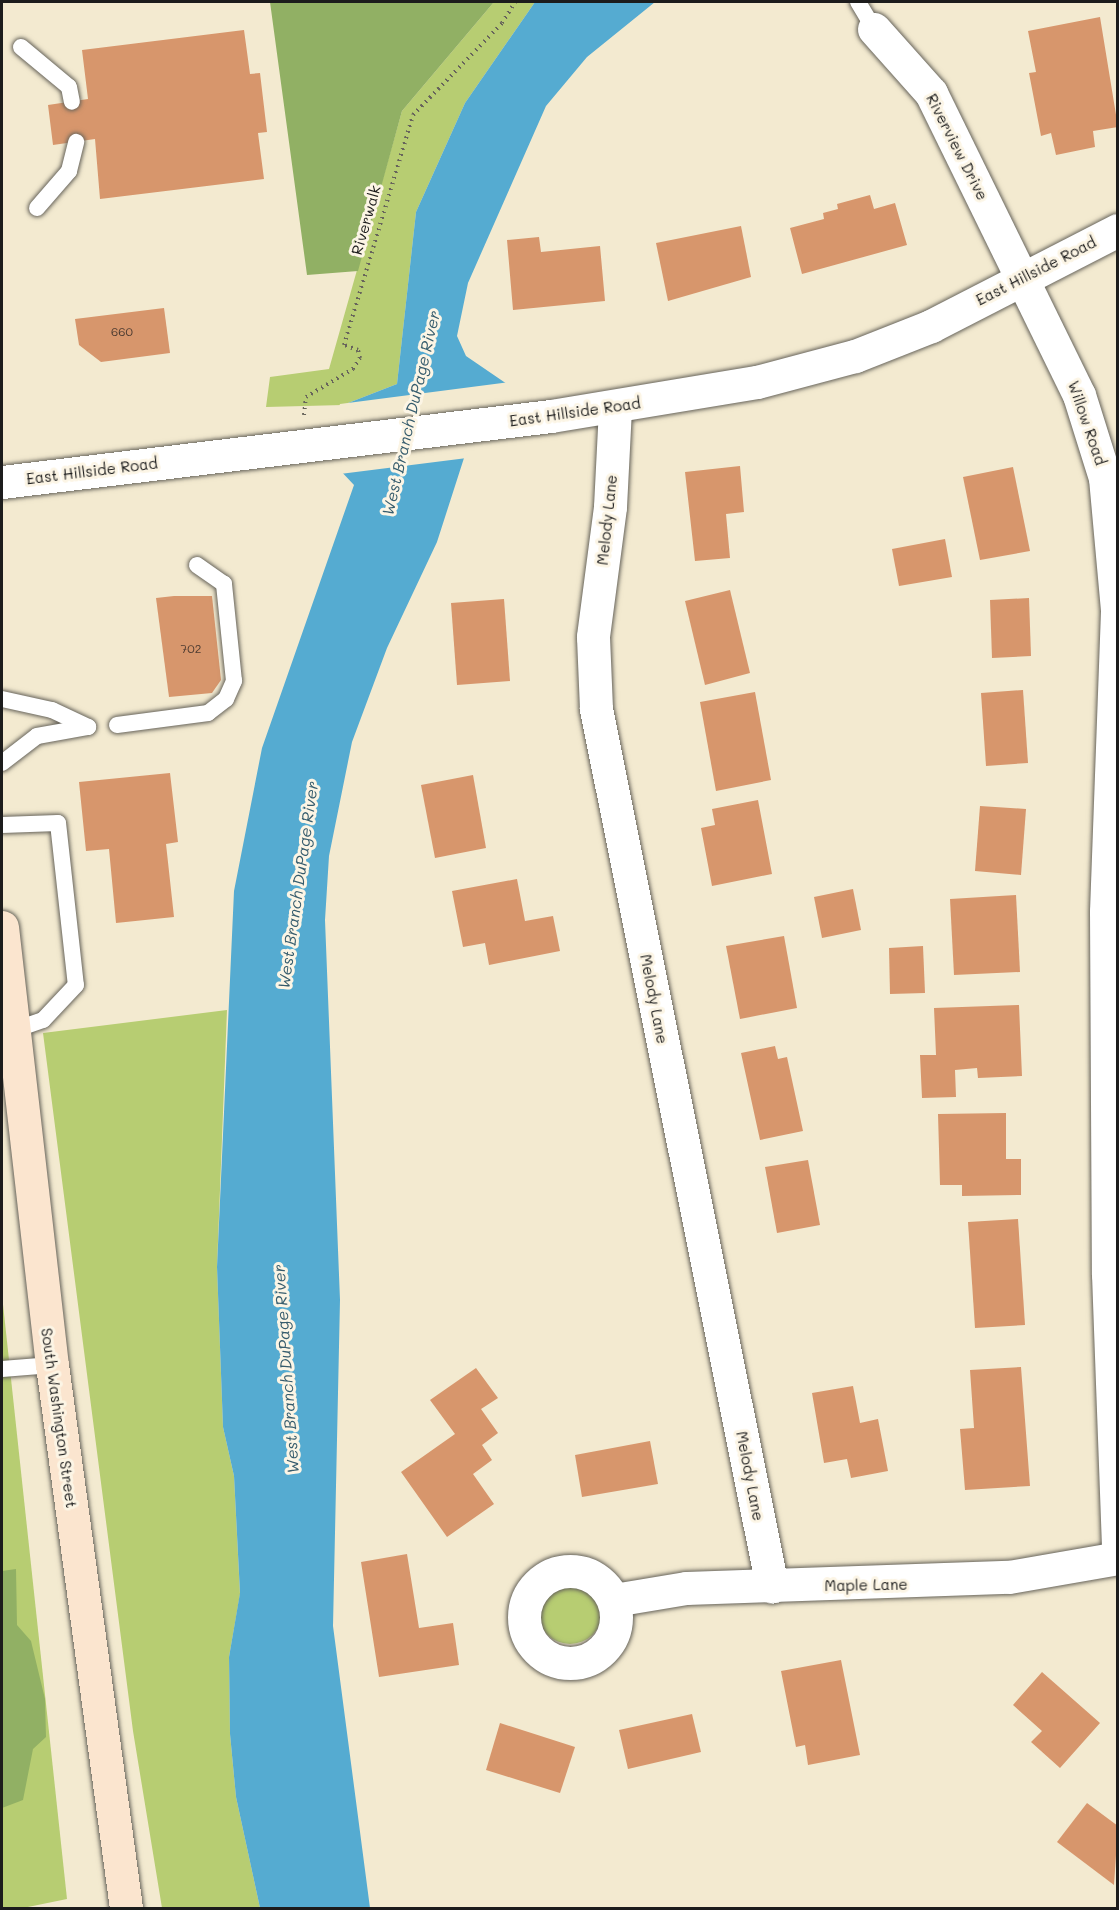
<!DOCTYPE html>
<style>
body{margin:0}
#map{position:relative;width:1119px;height:1910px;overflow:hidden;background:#f3ead0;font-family:Mali,sans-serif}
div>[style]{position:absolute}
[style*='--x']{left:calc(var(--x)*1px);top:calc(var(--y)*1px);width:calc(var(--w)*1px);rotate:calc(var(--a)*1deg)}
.green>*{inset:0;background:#b7cd72}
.round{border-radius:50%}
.forest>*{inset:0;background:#91b064}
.water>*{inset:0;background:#55abd1}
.pier>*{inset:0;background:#f3ead0}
.building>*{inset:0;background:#d7966c}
.path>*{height:4px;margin-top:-2px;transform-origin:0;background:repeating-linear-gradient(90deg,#67645b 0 1.5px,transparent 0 6px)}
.roads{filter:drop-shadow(0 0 2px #67645b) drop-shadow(0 0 2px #67645b)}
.service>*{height:16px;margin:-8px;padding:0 8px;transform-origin:8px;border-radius:8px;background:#fff}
.minor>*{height:33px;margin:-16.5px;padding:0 16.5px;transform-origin:16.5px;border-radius:16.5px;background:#fff}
.minor>.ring{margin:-16.5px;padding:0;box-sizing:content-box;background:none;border:33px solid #fff;border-radius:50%}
.secondary>*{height:33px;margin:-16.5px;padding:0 16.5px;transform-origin:16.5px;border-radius:16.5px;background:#fbe5cf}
span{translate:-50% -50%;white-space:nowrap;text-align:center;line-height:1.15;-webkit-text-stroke:6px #fcf5e5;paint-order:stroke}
.number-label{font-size:12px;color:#4b3a30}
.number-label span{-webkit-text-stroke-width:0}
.street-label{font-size:15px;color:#1c1c1c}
.water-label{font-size:16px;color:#365c6d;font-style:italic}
.frame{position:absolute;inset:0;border:3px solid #1c1c1c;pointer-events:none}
</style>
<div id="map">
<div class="green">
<div style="clip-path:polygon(494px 2px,535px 2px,465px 103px,416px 212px,397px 384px,343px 405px,266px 407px,270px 377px,329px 369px,402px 111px)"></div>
<div style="clip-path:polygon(227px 1010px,217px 1267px,223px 1427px,234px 1476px,240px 1594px,229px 1657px,230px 1734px,236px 1797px,260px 1908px,162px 1908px,133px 1731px,43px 1033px)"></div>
<div style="clip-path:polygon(2px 1295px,67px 1899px,23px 1908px,2px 1908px)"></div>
<div class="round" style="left:538px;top:1580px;width:64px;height:64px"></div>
</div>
<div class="forest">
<div style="clip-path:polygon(270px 2px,494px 2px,402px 111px,358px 271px,307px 275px)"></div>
<div style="clip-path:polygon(16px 1569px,17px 1625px,31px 1641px,45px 1699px,46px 1737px,33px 1749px,23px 1800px,2px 1808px,2px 1571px)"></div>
</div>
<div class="water">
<div style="clip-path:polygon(535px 2px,655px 2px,587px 57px,546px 106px,468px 283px,457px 336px,466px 356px,507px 384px,464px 458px,437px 542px,387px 648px,352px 742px,329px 856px,325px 920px,340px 1300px,333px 1626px,370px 1908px,260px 1908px,236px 1797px,230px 1734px,229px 1657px,240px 1593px,234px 1476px,223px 1427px,217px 1267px,234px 891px,262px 748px,354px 485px,338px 468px,343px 405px,397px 384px,416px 212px,465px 103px)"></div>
</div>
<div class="pier">
<div style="clip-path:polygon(510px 382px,511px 404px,467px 458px,340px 474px,336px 470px,333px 424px,340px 404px)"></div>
</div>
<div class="building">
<div style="clip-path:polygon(1100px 17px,1118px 127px,1093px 131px,1095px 147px,1056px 155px,1051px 133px,1041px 136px,1029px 73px,1036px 72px,1028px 31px)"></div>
<div style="clip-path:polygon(244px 30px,250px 74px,260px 73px,267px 132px,258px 133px,264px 179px,100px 199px,95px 139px,53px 145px,48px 105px,88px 99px,82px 50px)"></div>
<div style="clip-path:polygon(870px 195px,874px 209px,895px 203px,907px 245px,802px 274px,790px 228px,824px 219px,823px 213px,838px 209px,837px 204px)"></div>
<div style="clip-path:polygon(741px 226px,751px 277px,668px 301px,656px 243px)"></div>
<div style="clip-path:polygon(539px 237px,541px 252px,600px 246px,605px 301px,513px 310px,507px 240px)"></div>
<div style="clip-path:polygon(164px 308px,170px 353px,101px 362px,79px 345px,75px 319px)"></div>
<div style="clip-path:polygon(740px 466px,744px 512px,726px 514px,730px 558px,695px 561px,685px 472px)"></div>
<div style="clip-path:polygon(1013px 467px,1030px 551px,980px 560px,963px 477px)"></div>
<div style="clip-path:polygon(945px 539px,952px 577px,899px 586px,892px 549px)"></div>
<div style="clip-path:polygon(730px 590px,750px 673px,705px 685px,685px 601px)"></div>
<div style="clip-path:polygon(174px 596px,212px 596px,221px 680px,212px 693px,169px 697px,156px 598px)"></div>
<div style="clip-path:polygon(1029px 598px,1031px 656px,992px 658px,990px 600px)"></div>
<div style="clip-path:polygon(504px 599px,510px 681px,457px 685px,451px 603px)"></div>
<div style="clip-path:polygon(1023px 690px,1028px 763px,986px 766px,981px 693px)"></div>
<div style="clip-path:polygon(755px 692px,771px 780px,716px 791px,700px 702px)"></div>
<div style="clip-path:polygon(170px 773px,178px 842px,166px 844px,174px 917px,116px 923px,109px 849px,86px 851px,79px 782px)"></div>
<div style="clip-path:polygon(473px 775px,486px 848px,435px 858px,421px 785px)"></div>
<div style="clip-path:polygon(758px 800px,772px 874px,712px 886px,701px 828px,715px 825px,712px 809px)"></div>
<div style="clip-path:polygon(980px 806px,1026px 809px,1021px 875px,975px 871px)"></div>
<div style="clip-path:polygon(517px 879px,525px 921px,553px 916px,560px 951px,489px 965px,485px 943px,463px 947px,452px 891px)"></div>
<div style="clip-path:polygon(853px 889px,861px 930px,822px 938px,814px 897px)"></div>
<div style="clip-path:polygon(1016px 895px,1020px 972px,954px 975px,950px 899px)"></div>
<div style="clip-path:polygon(784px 936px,797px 1008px,740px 1019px,726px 946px)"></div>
<div style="clip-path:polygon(923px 946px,925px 993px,890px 994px,889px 948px)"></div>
<div style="clip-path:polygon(1019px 1005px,1022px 1076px,978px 1078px,977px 1068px,955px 1070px,956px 1097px,922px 1098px,920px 1055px,936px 1055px,934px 1008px)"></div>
<div style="clip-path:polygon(775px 1046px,778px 1059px,787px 1057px,803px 1131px,760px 1140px,741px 1053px)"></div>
<div style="clip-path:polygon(1006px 1113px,1006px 1159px,1021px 1159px,1021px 1195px,962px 1196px,962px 1185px,940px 1185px,938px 1114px)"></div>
<div style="clip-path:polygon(808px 1160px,820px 1225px,777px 1233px,765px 1167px)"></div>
<div style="clip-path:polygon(1018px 1219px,1025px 1325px,975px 1328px,968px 1222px)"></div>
<div style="clip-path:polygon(1021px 1367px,1030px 1486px,965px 1490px,960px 1429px,974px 1428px,970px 1370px)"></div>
<div style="clip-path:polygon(476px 1368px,498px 1398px,481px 1409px,498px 1433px,482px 1445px,492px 1460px,473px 1474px,494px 1504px,447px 1537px,401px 1472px,455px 1434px,430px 1400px)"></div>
<div style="clip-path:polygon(853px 1386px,860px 1423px,878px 1419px,888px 1471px,851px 1478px,847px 1459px,824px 1463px,812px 1393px)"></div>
<div style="clip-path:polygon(650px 1441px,658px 1484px,582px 1497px,575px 1455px)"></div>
<div style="clip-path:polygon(407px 1554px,419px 1628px,453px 1623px,459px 1665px,379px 1677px,361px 1562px)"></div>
<div style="clip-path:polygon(841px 1660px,860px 1755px,808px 1765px,805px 1745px,796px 1747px,781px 1671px)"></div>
<div style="clip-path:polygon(1042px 1672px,1100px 1723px,1060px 1768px,1031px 1742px,1042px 1731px,1013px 1705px)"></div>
<div style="clip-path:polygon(692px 1714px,701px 1752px,628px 1769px,619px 1730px)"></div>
<div style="clip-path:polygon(500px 1723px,575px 1747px,560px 1793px,486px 1770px)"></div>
<div style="clip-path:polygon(1087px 1803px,1118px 1826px,1114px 1885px,1057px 1842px)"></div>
</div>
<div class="path">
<div style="--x:304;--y:415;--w:18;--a:-84"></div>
<div style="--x:306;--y:397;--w:55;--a:-30.8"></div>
<div style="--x:353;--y:369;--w:13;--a:-58"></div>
<div style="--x:360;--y:358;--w:8;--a:-104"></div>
<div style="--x:358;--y:350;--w:15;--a:-160"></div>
<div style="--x:344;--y:345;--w:240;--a:-73.3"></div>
<div style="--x:413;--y:115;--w:128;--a:-45.9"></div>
<div style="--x:502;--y:23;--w:25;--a:-58"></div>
</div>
<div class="roads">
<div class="service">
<div style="--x:858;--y:2;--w:31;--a:59"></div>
<div style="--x:21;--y:47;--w:62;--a:39.8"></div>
<div style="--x:69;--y:87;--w:15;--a:79"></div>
<div style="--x:37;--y:208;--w:49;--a:-49.1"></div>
<div style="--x:69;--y:171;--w:30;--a:-76"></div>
<div style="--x:2;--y:699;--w:51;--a:12.4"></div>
<div style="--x:52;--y:710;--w:40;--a:25"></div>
<div style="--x:117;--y:725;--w:92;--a:-7.5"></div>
<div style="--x:208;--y:713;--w:23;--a:-38"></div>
<div style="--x:226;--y:699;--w:20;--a:-66"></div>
<div style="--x:234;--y:681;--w:98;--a:-95.9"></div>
<div style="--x:224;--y:584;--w:33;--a:-145"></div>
<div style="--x:2;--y:763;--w:44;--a:-37.6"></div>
<div style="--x:37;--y:736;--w:52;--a:-10"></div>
<div style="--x:2;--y:825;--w:56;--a:-2"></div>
<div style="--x:58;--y:823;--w:163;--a:83.7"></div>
<div style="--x:76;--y:985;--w:48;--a:133.3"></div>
<div style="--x:43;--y:1020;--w:31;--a:161"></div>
<div style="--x:2;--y:1369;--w:50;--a:-4.6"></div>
</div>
<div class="minor">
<div style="--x:874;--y:29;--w:86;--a:48.3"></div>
<div style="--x:931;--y:93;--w:336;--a:63.9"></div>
<div style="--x:1079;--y:395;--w:87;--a:72.6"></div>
<div style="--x:1105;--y:478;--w:134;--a:84.8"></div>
<div style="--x:1117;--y:611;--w:301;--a:92.1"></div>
<div style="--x:1106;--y:912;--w:362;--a:89.7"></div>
<div style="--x:1108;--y:1274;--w:278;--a:87.9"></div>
<div style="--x:615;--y:408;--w:99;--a:92.9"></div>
<div style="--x:610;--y:507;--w:131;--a:97.5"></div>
<div style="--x:593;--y:637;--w:72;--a:87.6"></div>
<div style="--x:596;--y:709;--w:895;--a:78.66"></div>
<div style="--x:2;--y:482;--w:553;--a:-6.86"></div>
<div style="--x:551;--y:416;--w:209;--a:-9.4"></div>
<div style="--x:757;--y:382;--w:101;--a:-14.9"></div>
<div style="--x:855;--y:356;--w:82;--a:-21.5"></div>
<div style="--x:931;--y:326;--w:210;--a:-27.2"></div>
<div class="ring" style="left:524px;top:1571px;width:59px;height:59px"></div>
<div style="--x:614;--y:1600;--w:73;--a:-9.5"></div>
<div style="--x:686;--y:1588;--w:323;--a:-2"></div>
<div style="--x:1009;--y:1577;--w:111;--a:-9.9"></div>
</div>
<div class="secondary">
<div style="--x:2;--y:927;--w:441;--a:83.5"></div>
<div style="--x:52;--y:1365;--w:548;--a:82.24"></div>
</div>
</div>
<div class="number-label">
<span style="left:122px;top:332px">660</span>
<span style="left:191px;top:649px">702</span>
</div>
<div class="street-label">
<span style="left:957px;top:147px;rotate:63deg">Riverview Drive</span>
<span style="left:366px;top:220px;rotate:-74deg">Riverwalk</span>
<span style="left:1036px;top:271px;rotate:-27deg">East Hillside Road</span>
<span style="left:575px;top:412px;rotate:-8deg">East Hillside Road</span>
<span style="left:1087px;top:423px;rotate:71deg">Willow Road</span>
<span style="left:92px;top:471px;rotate:-7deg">East Hillside Road</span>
<span style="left:607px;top:520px;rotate:-84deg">Melody Lane</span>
<span style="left:654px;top:999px;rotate:79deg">Melody Lane</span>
<span style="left:59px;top:1418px;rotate:82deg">South Washington Street</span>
<span style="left:750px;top:1476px;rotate:79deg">Melody Lane</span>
<span style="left:866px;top:1585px;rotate:-1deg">Maple Lane</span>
</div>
<div class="water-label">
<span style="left:411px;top:413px;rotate:-77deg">West Branch DuPage River</span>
<span style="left:298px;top:885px;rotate:-82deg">West Branch DuPage River</span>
<span style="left:286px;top:1369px;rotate:-94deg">West Branch DuPage River</span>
</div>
<div class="frame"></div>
</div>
